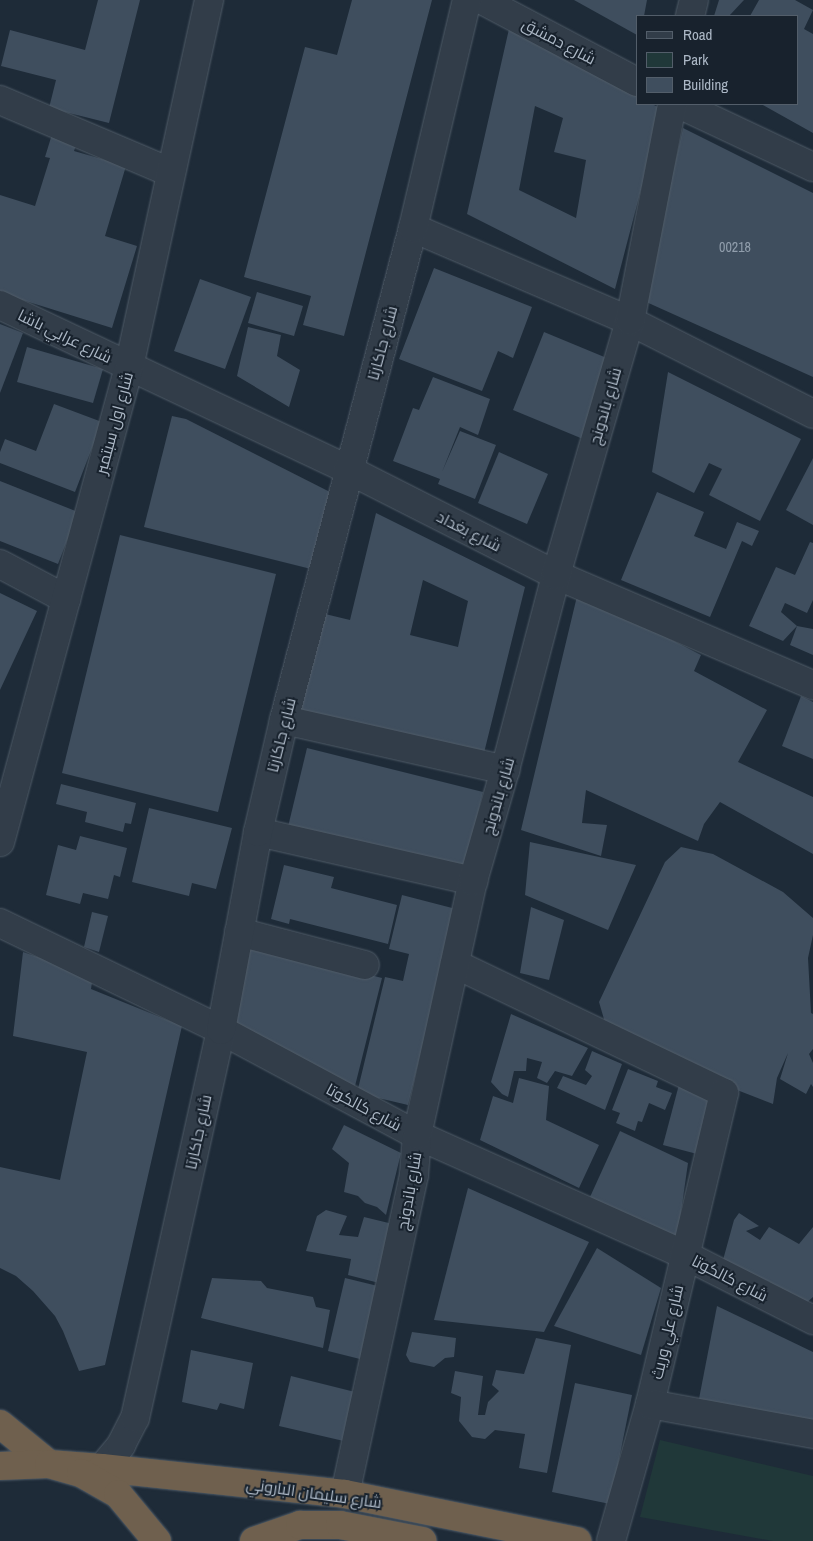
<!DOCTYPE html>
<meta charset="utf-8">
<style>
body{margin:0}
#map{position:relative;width:813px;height:1541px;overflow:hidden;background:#1e2b38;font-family:"Archivo Narrow",Cairo,sans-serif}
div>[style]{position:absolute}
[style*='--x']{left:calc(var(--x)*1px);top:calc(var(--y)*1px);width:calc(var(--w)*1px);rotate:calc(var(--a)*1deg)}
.green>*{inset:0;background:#203839}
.building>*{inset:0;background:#3f4e5e}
.roads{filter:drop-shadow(0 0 1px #4f5b67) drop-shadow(0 0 1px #4f5b67)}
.street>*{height:28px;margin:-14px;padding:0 14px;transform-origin:14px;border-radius:14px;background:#323d49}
.highway>*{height:28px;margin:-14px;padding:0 14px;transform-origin:14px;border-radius:14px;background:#6f604e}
span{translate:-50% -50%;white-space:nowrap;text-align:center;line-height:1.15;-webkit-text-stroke:4px #18222d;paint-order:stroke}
.number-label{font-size:14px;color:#919eac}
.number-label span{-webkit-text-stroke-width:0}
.street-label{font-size:16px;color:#acb8c6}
.legend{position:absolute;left:636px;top:15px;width:162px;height:90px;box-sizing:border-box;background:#18222d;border:1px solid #535e6a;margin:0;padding:6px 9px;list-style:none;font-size:15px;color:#acb8c6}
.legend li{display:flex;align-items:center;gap:10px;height:25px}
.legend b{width:25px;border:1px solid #535e6a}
</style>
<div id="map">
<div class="green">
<div style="clip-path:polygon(660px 1440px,813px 1476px,813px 1541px,773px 1541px,640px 1517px)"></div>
</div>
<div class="building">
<div style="clip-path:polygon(98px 0,140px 0,109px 123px,49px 108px,56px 80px,1px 66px,10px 30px,85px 50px)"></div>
<div style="clip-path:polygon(352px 0,432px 0,344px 336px,303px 325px,311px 296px,244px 277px,305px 47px,337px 55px)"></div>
<div style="clip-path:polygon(574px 0,647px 0,644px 16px,637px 16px,637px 35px)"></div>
<div style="clip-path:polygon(719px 0,744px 0,729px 16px,714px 16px)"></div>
<div style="clip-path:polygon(759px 0,795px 0,813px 10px,804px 29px,813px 34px,813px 133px,761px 104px,797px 104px,797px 16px,750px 16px)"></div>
<div style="clip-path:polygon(evenodd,511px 20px,637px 95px,637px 104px,652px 104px,662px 109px,615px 289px,467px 214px,511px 20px,535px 106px,563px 118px,554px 152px,586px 160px,576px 218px,519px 190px,535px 106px)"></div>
<div style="clip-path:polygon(683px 128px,813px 193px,813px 377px,644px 301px)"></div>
<div style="clip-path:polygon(53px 131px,78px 139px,74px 151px,126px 166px,105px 236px,137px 246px,112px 328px,0 293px,0 195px,35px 206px,50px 158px,45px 157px)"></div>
<div style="clip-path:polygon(434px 268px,532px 307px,513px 358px,498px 351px,482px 391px,399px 359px)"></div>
<div style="clip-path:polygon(200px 279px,251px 297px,225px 369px,174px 351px)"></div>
<div style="clip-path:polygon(257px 292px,303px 306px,294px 336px,248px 323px)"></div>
<div style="clip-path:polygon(0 324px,23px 333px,0 393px)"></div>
<div style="clip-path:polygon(248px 327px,281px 335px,277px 356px,300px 370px,289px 407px,237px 376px)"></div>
<div style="clip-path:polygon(544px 332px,614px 361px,583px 439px,513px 410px)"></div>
<div style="clip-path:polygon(27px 347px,103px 369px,93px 403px,17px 382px)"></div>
<div style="clip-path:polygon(668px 372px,801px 439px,760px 521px,709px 495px,722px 469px,709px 463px,694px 493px,652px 472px)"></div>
<div style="clip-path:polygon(433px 377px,490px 399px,478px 435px,460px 427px,442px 472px,460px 431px,496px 445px,475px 499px,438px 484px,440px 479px,393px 461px,413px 408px,419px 410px)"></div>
<div style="clip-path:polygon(54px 404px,102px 422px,75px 492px,0 463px,0 452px,5px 439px,36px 451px)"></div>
<div style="clip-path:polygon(172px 416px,186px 419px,330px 492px,311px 569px,144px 527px)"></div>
<div style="clip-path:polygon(499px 452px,548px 474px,527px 524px,478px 503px)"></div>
<div style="clip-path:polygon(813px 458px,813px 525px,786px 510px)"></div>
<div style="clip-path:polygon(0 481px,78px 512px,58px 564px,0 541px)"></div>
<div style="clip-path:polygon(657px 492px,704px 512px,694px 536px,726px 549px,737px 522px,759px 531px,752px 546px,742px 541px,710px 617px,621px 580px)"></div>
<div style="clip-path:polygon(evenodd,376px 513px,525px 587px,482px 761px,296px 715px,321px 613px,350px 620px,376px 513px,423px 580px,468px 601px,458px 647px,410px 635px,423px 580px)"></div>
<div style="clip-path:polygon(120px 535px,276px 574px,218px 812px,62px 773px)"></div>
<div style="clip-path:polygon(810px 542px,813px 543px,813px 600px,807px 613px,785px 603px,781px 612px,797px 626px,813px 629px,813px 655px,790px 645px,797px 626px,783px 641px,749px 626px,776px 567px,795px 575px)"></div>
<div style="clip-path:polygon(578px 592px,701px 655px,694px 671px,767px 710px,738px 762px,813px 797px,813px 854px,720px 802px,704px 824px,698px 841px,586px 790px,582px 823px,607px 825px,601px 856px,521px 830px)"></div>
<div style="clip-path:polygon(0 593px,37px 611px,0 690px)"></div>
<div style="clip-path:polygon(801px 696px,813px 702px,813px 759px,782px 746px)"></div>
<div style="clip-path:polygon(307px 748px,483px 792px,463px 875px,287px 831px)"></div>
<div style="clip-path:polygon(61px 784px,136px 803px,131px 824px,125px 823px,123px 832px,85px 822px,87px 812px,56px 804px)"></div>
<div style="clip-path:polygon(149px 808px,232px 828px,216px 889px,192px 883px,189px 896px,132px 882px)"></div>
<div style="clip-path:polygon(80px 836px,127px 848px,120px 877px,114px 875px,108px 899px,83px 893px,80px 904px,46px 895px,58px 845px,76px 850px)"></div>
<div style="clip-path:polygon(530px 842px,636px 865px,608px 930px,525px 895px)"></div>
<div style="clip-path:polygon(681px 847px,713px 854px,783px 892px,813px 918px,813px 935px,808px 958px,811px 1013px,813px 1014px,813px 1049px,809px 1054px,813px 1063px,813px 1087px,811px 1084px,806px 1094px,780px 1079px,788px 1053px,777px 1078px,773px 1104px,701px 1076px,606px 1026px,599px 1002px,665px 862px)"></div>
<div style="clip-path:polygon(284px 865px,334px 877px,331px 888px,397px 905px,388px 944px,290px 919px,289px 924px,271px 919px)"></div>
<div style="clip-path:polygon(402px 895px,456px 909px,408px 1105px,357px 1093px,385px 977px,403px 981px,409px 954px,389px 949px)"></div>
<div style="clip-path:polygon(531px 907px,564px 920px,549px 980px,520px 973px)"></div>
<div style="clip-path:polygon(92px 912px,108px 916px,99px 952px,84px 947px)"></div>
<div style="clip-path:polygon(250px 945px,382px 978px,355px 1086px,279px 1056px,281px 1047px,249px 1039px,230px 1026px)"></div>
<div style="clip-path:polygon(23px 952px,93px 976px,91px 989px,182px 1026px,105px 1365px,79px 1371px,63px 1331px,55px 1316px,33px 1291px,16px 1276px,0 1268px,0 1167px,60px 1180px,87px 1052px,13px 1036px)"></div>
<div style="clip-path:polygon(511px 1014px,588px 1048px,572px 1076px,555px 1071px,547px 1083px,537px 1078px,542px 1062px,527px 1058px,526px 1071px,514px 1071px,508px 1097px,502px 1094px,491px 1082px)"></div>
<div style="clip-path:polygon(592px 1051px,622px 1064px,605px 1110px,557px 1088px,563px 1076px,586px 1085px,592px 1076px,585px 1070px)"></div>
<div style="clip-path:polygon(628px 1069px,658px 1081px,656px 1087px,672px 1093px,665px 1110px,649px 1103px,642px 1122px,638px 1121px,635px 1131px,616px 1123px,620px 1113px,612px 1110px)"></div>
<div style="clip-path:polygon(681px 1077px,713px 1091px,697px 1154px,663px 1145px)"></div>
<div style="clip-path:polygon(519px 1078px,549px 1086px,546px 1120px,599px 1145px,579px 1188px,480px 1140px,493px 1096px,513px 1103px)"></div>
<div style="clip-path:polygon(344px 1125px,401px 1153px,386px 1215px,377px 1207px,365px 1203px,358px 1196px,344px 1192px,349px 1163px,332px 1149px)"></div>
<div style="clip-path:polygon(620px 1131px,688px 1163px,677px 1240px,590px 1197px)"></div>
<div style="clip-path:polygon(468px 1188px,589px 1242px,544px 1332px,434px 1320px)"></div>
<div style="clip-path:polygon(326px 1210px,347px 1216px,339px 1235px,358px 1237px,364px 1217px,397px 1225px,383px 1284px,348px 1275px,351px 1259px,306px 1251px,317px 1216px)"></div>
<div style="clip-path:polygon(739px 1213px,759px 1226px,746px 1231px,760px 1240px,769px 1227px,799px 1244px,813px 1227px,813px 1297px,804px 1305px,772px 1289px,770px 1282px,723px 1260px,734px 1220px)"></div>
<div style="clip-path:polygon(597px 1248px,661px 1288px,641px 1355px,554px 1326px)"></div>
<div style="clip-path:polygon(212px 1278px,261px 1281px,267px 1288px,313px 1297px,316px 1307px,330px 1310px,323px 1348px,201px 1318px)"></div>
<div style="clip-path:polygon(345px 1278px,382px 1287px,364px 1360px,328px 1351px)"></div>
<div style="clip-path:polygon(717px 1306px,813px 1352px,813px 1424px,698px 1404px)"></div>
<div style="clip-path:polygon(412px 1332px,456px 1338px,454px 1357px,445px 1358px,434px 1367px,410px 1362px,406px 1355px)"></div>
<div style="clip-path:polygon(536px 1338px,571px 1345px,547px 1473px,519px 1468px,525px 1434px,495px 1430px,485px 1439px,472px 1437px,459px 1421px,461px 1397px,451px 1393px,455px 1371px,483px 1376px,478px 1415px,485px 1415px,488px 1402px,499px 1391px,492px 1385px,496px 1370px,524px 1374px)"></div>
<div style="clip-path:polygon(191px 1350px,253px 1363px,244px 1409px,220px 1403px,217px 1410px,182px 1402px)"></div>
<div style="clip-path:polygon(291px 1376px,359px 1393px,348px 1442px,279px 1426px)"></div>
<div style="clip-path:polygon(575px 1383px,632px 1395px,610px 1504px,552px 1492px)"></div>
</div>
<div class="roads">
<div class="street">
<div style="--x:482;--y:0;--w:175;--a:27.9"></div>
<div style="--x:690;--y:16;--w:16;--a:-76"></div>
<div style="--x:0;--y:100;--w:185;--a:23"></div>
<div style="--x:679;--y:104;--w:148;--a:25.2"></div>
<div style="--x:413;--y:228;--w:236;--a:23.2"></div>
<div style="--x:630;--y:321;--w:205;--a:26.9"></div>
<div style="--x:0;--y:305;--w:386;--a:25.3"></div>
<div style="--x:349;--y:470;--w:232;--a:26.9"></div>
<div style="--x:556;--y:575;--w:280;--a:23.2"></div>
<div style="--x:0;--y:564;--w:75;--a:27.9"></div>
<div style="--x:284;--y:720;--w:227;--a:12.7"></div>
<div style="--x:258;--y:832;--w:221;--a:12.8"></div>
<div style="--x:0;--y:842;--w:492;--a:-74.8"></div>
<div style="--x:129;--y:367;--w:376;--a:-77.7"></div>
<div style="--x:0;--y:923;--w:246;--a:25.8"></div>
<div style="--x:221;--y:1030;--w:222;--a:28.2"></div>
<div style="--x:417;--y:1135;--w:294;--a:24.1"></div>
<div style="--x:685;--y:1255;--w:144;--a:26.9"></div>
<div style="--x:239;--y:932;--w:130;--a:14.7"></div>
<div style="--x:455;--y:964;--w:298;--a:25.6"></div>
<div style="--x:724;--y:1093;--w:320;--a:103.4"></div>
<div style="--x:650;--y:1404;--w:142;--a:105.9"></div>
<div style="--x:650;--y:1404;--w:166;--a:10.4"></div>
<div style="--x:102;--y:1468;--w:30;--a:-50"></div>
<div style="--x:121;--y:1445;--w:30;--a:-63"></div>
<div style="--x:135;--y:1418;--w:397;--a:-77.5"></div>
<div style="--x:221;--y:1030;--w:201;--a:-79.4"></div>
<div style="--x:258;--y:832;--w:115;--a:-76.9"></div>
<div style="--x:284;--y:720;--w:509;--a:-75.31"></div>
<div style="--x:413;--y:228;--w:234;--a:-76.7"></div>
<div style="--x:345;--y:1494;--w:326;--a:-77.8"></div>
<div style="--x:414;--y:1175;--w:40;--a:-85.7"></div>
<div style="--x:417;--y:1135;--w:260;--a:-77.6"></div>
<div style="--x:473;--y:881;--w:116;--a:-73.9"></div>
<div style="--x:505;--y:770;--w:202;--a:-75.3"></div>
<div style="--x:556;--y:575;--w:265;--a:-73.8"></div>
<div style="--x:630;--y:321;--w:221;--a:-79"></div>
</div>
<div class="highway">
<div style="--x:0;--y:1424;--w:63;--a:39.2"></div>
<div style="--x:49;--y:1464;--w:53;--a:4.3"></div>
<div style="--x:102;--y:1468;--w:244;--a:6.1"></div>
<div style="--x:345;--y:1494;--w:237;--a:11.5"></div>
<div style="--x:0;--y:1466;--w:49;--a:-2.3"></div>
<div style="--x:49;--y:1464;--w:33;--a:16"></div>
<div style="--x:81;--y:1473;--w:43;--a:29.6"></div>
<div style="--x:118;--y:1494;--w:61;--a:50.3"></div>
<div style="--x:254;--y:1541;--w:49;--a:-19.2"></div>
<div style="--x:300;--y:1525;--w:40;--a:0"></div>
<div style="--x:340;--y:1525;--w:84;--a:11"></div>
</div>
</div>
<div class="number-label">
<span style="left:735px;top:247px">00218</span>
</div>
<div class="street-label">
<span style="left:559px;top:41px;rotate:28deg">شارع دمشق</span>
<span style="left:65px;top:336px;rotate:26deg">شارع عرابي باشا</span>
<span style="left:382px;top:343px;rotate:-75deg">شارع جاكارتا</span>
<span style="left:605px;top:406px;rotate:-74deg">شارع باندونج</span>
<span style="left:114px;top:423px;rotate:-75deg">شارع اول سبتمبر</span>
<span style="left:469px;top:531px;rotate:27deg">شارع بغداد</span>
<span style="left:281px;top:735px;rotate:-76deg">شارع جاكارتا</span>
<span style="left:498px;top:796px;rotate:-74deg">شارع باندونج</span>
<span style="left:364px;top:1107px;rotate:28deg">شارع كالكوتا</span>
<span style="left:198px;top:1132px;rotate:-78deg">شارع جاكارتا</span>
<span style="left:409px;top:1191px;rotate:-80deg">شارع باندونج</span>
<span style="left:730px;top:1278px;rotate:27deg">شارع كالكوتا</span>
<span style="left:667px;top:1332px;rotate:-77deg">شارع علي وريث</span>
<span style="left:314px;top:1493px;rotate:8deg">شارع سليمان الباروني</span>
</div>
<ul class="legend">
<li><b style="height:6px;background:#323d49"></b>Road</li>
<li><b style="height:14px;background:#203839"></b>Park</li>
<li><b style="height:14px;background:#3f4e5e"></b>Building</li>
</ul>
</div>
